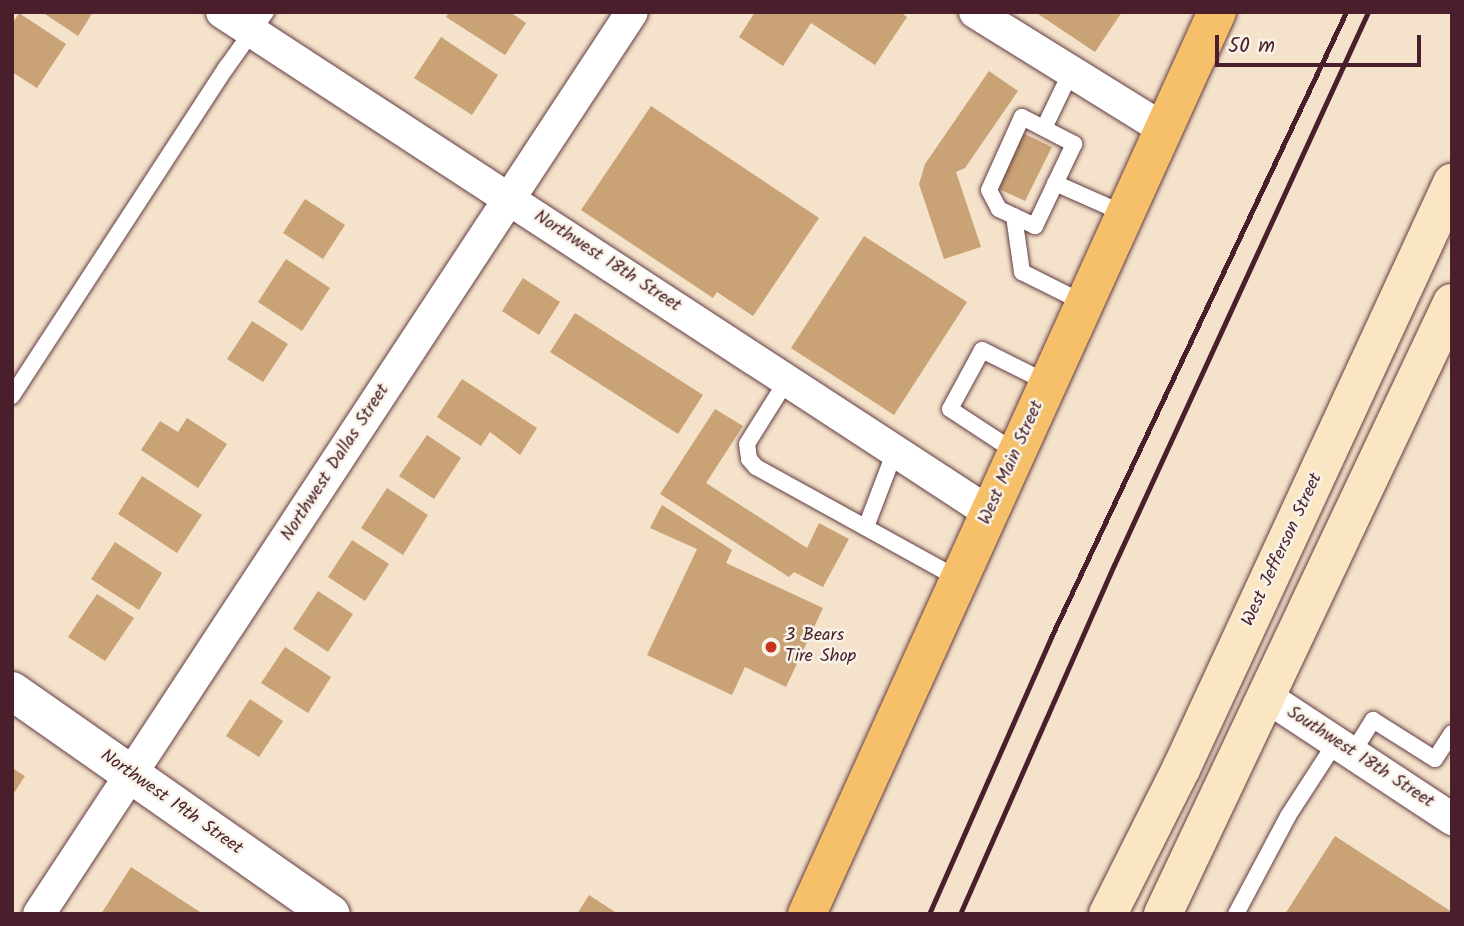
<!DOCTYPE html>
<style>
body{margin:0}
#map{position:relative;width:1464px;height:926px;overflow:hidden;background:#f4e2ca;font-family:Kalam,sans-serif}
div>[style]{position:absolute}
[style*='--x']{left:calc(var(--x)*1px);top:calc(var(--y)*1px);width:calc(var(--w)*1px);rotate:calc(var(--a)*1deg)}
.building>*{inset:0;background:#c9a276}
.roads{filter:drop-shadow(0 0 2px #643c43) drop-shadow(0 0 2px #643c43)}
.service>*{height:16px;margin:-8px;padding:0 8px;transform-origin:8px;border-radius:8px;background:#fff}
.minor>*{height:32px;margin:-16px;padding:0 16px;transform-origin:16px;border-radius:16px;background:#fff}
.tertiary>*{height:38px;margin:-19px;padding:0 19px;transform-origin:19px;border-radius:19px;background:#fff}
.secondary>*{height:38px;margin:-19px;padding:0 19px;transform-origin:19px;border-radius:19px;background:#fbe6c4}
.primary>*{height:38px;margin:-19px;padding:0 19px;transform-origin:19px;border-radius:19px;background:#f6c06b}
.rail>*{height:5px;margin:-2.5px;padding:0 2.5px;transform-origin:2.5px;border-radius:2.5px;background:#4a1f2b}
.dots>*{width:19px;height:19px;translate:-50% -50%;box-sizing:border-box;border:4px solid #f7f3e8;border-radius:50%}
span{translate:-50% -50%;white-space:nowrap;text-align:center;line-height:1.15;-webkit-text-stroke:5px #f7f3e8;paint-order:stroke}
.street-label{font-size:18px;color:#4a1f2b}
.poi-label{font-size:18px;color:#4a1f2b}
.left{translate:0 -50%;text-align:left}
.frame{position:absolute;inset:0;border:14px solid #4a1f2b;pointer-events:none}
.scale{position:absolute;left:1215px;top:35px;width:206px;height:32px;box-sizing:border-box;border:4px solid #4a1f2b;border-top:0;padding-left:9px;font-size:21px;line-height:24px;white-space:nowrap;color:#4a1f2b;-webkit-text-stroke:5px #f7f3e8;paint-order:stroke}
</style>
<div id="map">
<div class="building">
<div style="clip-path:polygon(42px 12px,93px 12px,78px 36px)"></div>
<div style="clip-path:polygon(449px 12px,510px 12px,526px 23px,505px 55px,446px 17px)"></div>
<div style="clip-path:polygon(755px 12px,900px 12px,907px 17px,875px 65px,811px 23px,783px 66px,739px 37px)"></div>
<div style="clip-path:polygon(1035px 12px,1122px 12px,1095px 52px)"></div>
<div style="clip-path:polygon(19px 13px,66px 44px,37px 88px,12px 72px,12px 24px)"></div>
<div style="clip-path:polygon(441px 37px,498px 75px,472px 115px,414px 78px)"></div>
<div style="clip-path:polygon(989px 71px,1018px 91px,965px 168px,956px 172px,981px 247px,944px 259px,919px 184px,925px 164px)"></div>
<div style="clip-path:polygon(651px 106px,819px 218px,753px 316px,717px 292px,713px 298px,581px 210px)"></div>
<div style="clip-path:polygon(1023px 133px,1052px 147px,1025px 201px,997px 188px)"></div>
<div style="clip-path:polygon(305px 199px,345px 225px,323px 259px,283px 233px)"></div>
<div style="clip-path:polygon(864px 236px,967px 302px,894px 415px,791px 348px)"></div>
<div style="clip-path:polygon(286px 259px,330px 288px,302px 331px,258px 302px)"></div>
<div style="clip-path:polygon(523px 278px,560px 302px,539px 335px,502px 311px)"></div>
<div style="clip-path:polygon(575px 313px,703px 395px,678px 434px,550px 352px)"></div>
<div style="clip-path:polygon(252px 321px,288px 344px,263px 382px,227px 359px)"></div>
<div style="clip-path:polygon(462px 379px,537px 428px,520px 455px,490px 432px,481px 446px,437px 417px)"></div>
<div style="clip-path:polygon(715px 409px,743px 426px,706px 483px,807px 548px,819px 523px,849px 539px,823px 587px,794px 572px,789px 577px,660px 494px)"></div>
<div style="clip-path:polygon(187px 418px,227px 444px,198px 488px,141px 450px,160px 421px,178px 432px)"></div>
<div style="clip-path:polygon(427px 435px,461px 458px,434px 499px,399px 476px)"></div>
<div style="clip-path:polygon(142px 476px,202px 515px,177px 553px,118px 514px)"></div>
<div style="clip-path:polygon(387px 488px,428px 515px,403px 555px,361px 528px)"></div>
<div style="clip-path:polygon(662px 505px,732px 550px,726px 563px,823px 608px,786px 687px,745px 667px,732px 695px,647px 655px,697px 549px,650px 528px)"></div>
<div style="clip-path:polygon(352px 540px,389px 564px,365px 601px,328px 577px)"></div>
<div style="clip-path:polygon(115px 542px,162px 573px,139px 610px,91px 579px)"></div>
<div style="clip-path:polygon(318px 591px,353px 614px,328px 652px,293px 629px)"></div>
<div style="clip-path:polygon(97px 594px,134px 618px,105px 661px,68px 637px)"></div>
<div style="clip-path:polygon(285px 647px,331px 677px,308px 713px,261px 683px)"></div>
<div style="clip-path:polygon(250px 699px,283px 721px,259px 757px,226px 736px)"></div>
<div style="clip-path:polygon(12px 768px,25px 776px,12px 796px)"></div>
<div style="clip-path:polygon(1335px 836px,1452px 912px,1452px 914px,1285px 914px)"></div>
<div style="clip-path:polygon(131px 867px,203px 914px,101px 914px)"></div>
<div style="clip-path:polygon(589px 895px,618px 914px,577px 914px)"></div>
</div>
<div class="roads">
<div class="service">
<div style="--x:1022;--y:117;--w:59;--a:27.4"></div>
<div style="--x:1074;--y:144;--w:91;--a:115.4"></div>
<div style="--x:1035;--y:226;--w:40;--a:-155"></div>
<div style="--x:999;--y:209;--w:21;--a:-118"></div>
<div style="--x:989;--y:190;--w:80;--a:-65.7"></div>
<div style="--x:1044;--y:128;--w:62;--a:-64.3"></div>
<div style="--x:1055;--y:183;--w:77;--a:23.9"></div>
<div style="--x:1014;--y:216;--w:57;--a:81.9"></div>
<div style="--x:1022;--y:272;--w:69;--a:26.6"></div>
<div style="--x:787;--y:380;--w:75;--a:122"></div>
<div style="--x:747;--y:444;--w:15;--a:82"></div>
<div style="--x:749;--y:459;--w:11;--a:49"></div>
<div style="--x:756;--y:467;--w:232;--a:28.9"></div>
<div style="--x:12;--y:396;--w:392;--a:-56.9"></div>
<div style="--x:226;--y:68;--w:69;--a:-54.5"></div>
<div style="--x:1017;--y:453;--w:80;--a:-146.7"></div>
<div style="--x:950;--y:409;--w:67;--a:-61.5"></div>
<div style="--x:982;--y:350;--w:74;--a:26.6"></div>
<div style="--x:866;--y:527;--w:81;--a:-69.1"></div>
<div style="--x:1353;--y:752;--w:38;--a:-58"></div>
<div style="--x:1373;--y:720;--w:73;--a:32.2"></div>
<div style="--x:1435;--y:759;--w:31;--a:-57"></div>
<div style="--x:1236;--y:914;--w:111;--a:-62"></div>
<div style="--x:1288;--y:816;--w:88;--a:-57"></div>
</div>
<div class="minor">
<div style="--x:222;--y:12;--w:917;--a:33.12"></div>
<div style="--x:975;--y:12;--w:222;--a:31.8"></div>
<div style="--x:1267;--y:697;--w:222;--a:33.4"></div>
<div style="--x:39;--y:914;--w:1079;--a:-56.68"></div>
</div>
<div class="tertiary">
<div style="--x:12;--y:691;--w:389;--a:35"></div>
</div>
<div class="secondary">
<div style="--x:1108;--y:914;--w:162;--a:-63.3"></div>
<div style="--x:1181;--y:769;--w:646;--a:-65.18"></div>
<div style="--x:1163;--y:914;--w:676;--a:-64.69"></div>
</div>
<div class="primary">
<div style="--x:807;--y:914;--w:991;--a:-65.56"></div>
</div>
</div>
<div class="rail">
<div style="--x:929;--y:914;--w:303;--a:-66.2"></div>
<div style="--x:1051;--y:637;--w:691;--a:-64.73"></div>
<div style="--x:960;--y:914;--w:381;--a:-66.2"></div>
<div style="--x:1114;--y:565;--w:609;--a:-65.33"></div>
</div>
<div class="dots">
<div style="left:771px;top:647px;background:#c8321e"></div>
</div>
<div class="street-label">
<span style="left:607px;top:262px;rotate:33deg">Northwest 18th Street</span>
<span style="left:336px;top:463px;rotate:-57deg">Northwest Dallas Street</span>
<span style="left:1012px;top:463px;rotate:-66deg">West Main Street</span>
<span style="left:1283px;top:550px;rotate:-65deg">West Jefferson Street</span>
<span style="left:1360px;top:758px;rotate:33deg">Southwest 18th Street</span>
<span style="left:171px;top:803px;rotate:35deg">Northwest 19th Street</span>
</div>
<div class="poi-label">
<span class="left" style="left:785px;top:647px">3 Bears<br>Tire Shop</span>
</div>
<div class="frame"></div>
<div class="scale">50 m</div>
</div>
